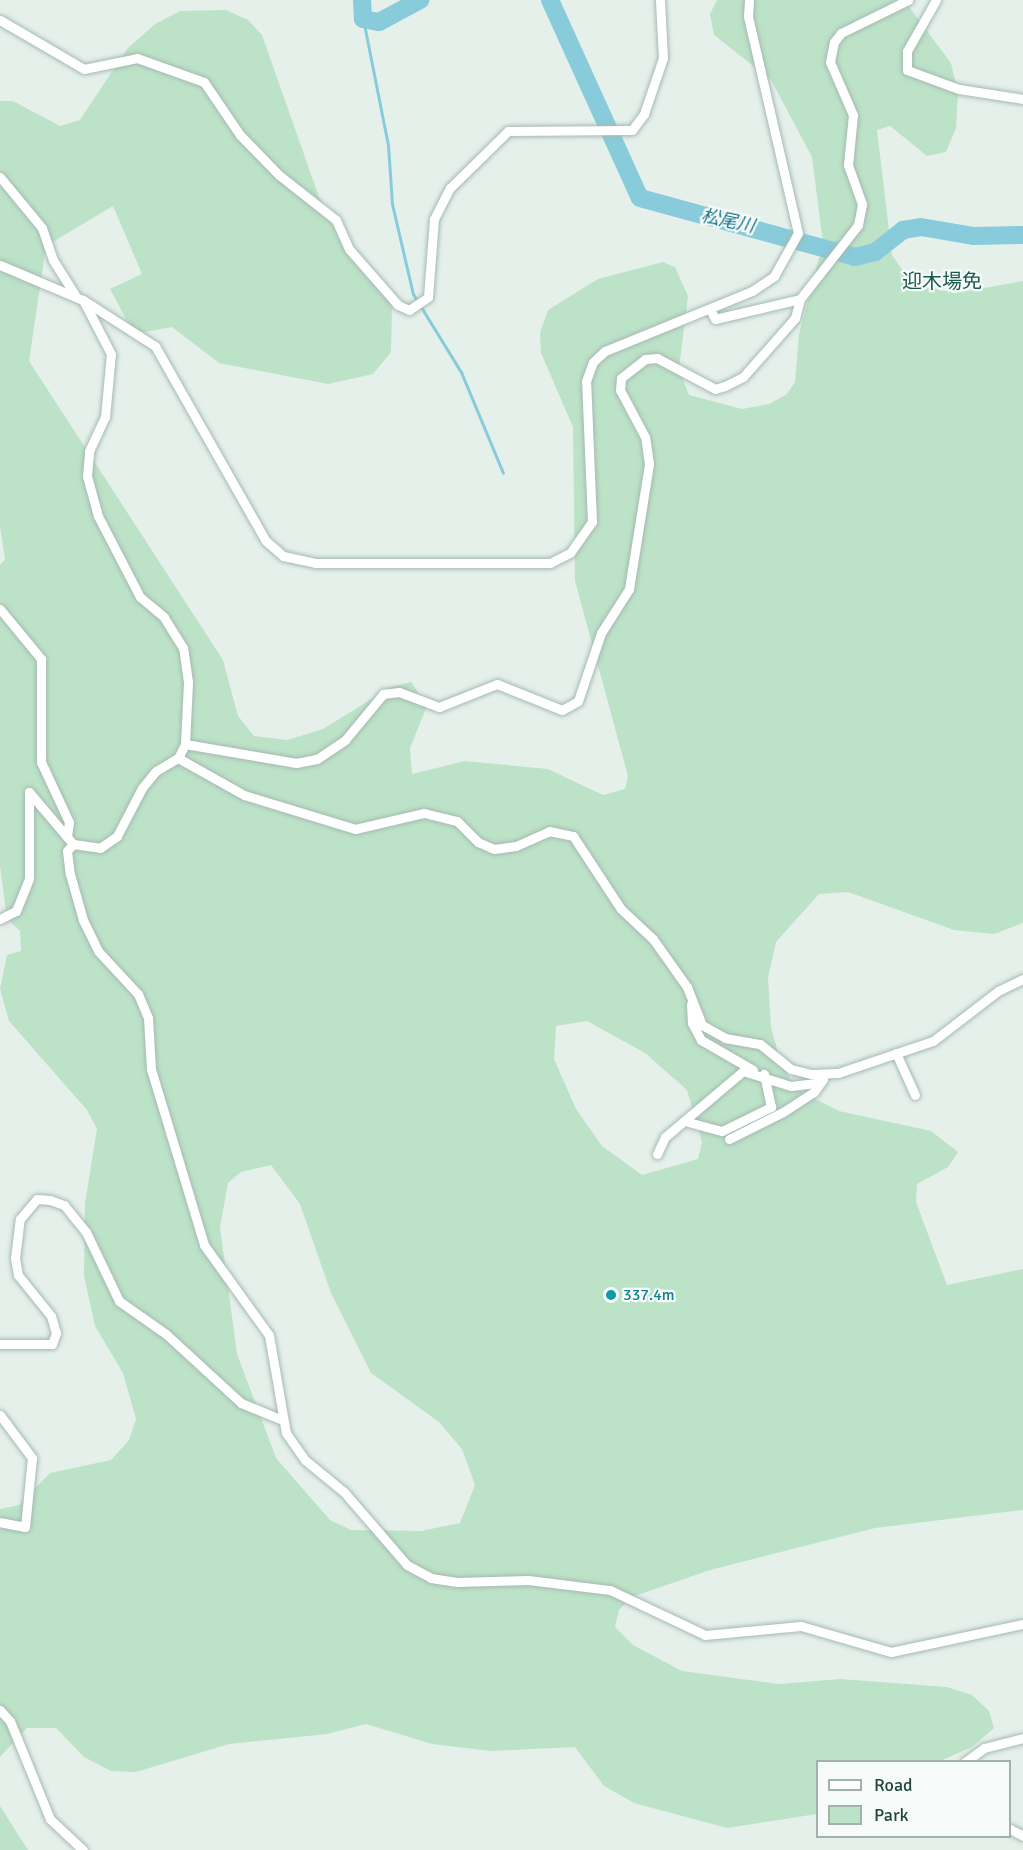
<!DOCTYPE html>
<meta charset="utf-8">
<style>
body{margin:0}
#map{position:relative;width:1023px;height:1850px;overflow:hidden;background:#e5f0eb;font-family:Signika,"Noto Sans JP",sans-serif}
div>[style]{position:absolute}
[style*='--x']{left:calc(var(--x)*1px);top:calc(var(--y)*1px);width:calc(var(--w)*1px);rotate:calc(var(--a)*1deg)}
.green>*{inset:0;background:#bce3c7}
.stream>*{height:3px;margin:-1.5px;padding:0 1.5px;transform-origin:1.5px;border-radius:1.5px;background:#88cbda}
.river>*{height:18px;margin:-9px;padding:0 9px;transform-origin:9px;border-radius:9px;background:#88cbda}
.roads{filter:drop-shadow(0 0 2px #a6b9b3) drop-shadow(0 0 2px #a6b9b3)}
.minor>*{height:9px;margin:-4.5px;padding:0 4.5px;transform-origin:4.5px;border-radius:4.5px;background:#fff}
.dots>*{width:16px;height:16px;translate:-50% -50%;box-sizing:border-box;border:3px solid #f6fbf9;border-radius:50%}
span{translate:-50% -50%;white-space:nowrap;text-align:center;line-height:1.15;-webkit-text-stroke:4.5px #f6fbf9;paint-order:stroke}
.culture-label{font-size:16px;color:#0d838f}
.left{translate:0 -50%;text-align:left}
.water-label{font-size:18px;color:#147288;font-style:italic}
.quarter-label{font-size:20px;color:#1a594b}
.legend{position:absolute;left:816px;top:1760px;width:195px;height:78px;box-sizing:border-box;background:#f6fbf9;border:2px solid #a1b2ad;margin:0;padding:8px 10px;list-style:none;font-size:18px;color:#21443c}
.legend li{display:flex;align-items:center;gap:12px;height:30px}
.legend b{width:30px;border:2px solid #a1b2ad}
</style>
<div id="map">
<div class="green">
<div style="clip-path:polygon(evenodd,717px 0,904px 0,951px 63px,958px 93px,956px 128px,946px 152px,927px 156px,890px 126px,877px 130px,892px 255px,912px 284px,956px 293px,1023px 281px,1023px 923px,994px 934px,954px 930px,848px 892px,819px 894px,776px 942px,768px 977px,771px 1027px,781px 1064px,798px 1090px,839px 1111px,931px 1131px,958px 1152px,948px 1167px,917px 1184px,916px 1202px,947px 1285px,1023px 1269px,1023px 1510px,875px 1528px,710px 1570px,632px 1597px,619px 1610px,615px 1627px,633px 1645px,682px 1671px,779px 1684px,840px 1679px,947px 1687px,972px 1695px,989px 1711px,994px 1728px,972px 1747px,940px 1761px,818px 1762px,817px 1814px,727px 1828px,634px 1803px,604px 1786px,575px 1747px,491px 1751px,432px 1744px,366px 1724px,327px 1734px,229px 1744px,136px 1772px,111px 1771px,84px 1757px,56px 1728px,27px 1728px,0 1757px,0 1509px,19px 1505px,50px 1473px,111px 1460px,129px 1440px,136px 1419px,123px 1373px,95px 1326px,84px 1276px,85px 1203px,97px 1129px,87px 1110px,9px 1021px,0 989px,7px 955px,21px 951px,20px 931px,7px 919px,0 866px,0 565px,5px 559px,0 527px,0 101px,13px 101px,60px 126px,80px 120px,127px 49px,155px 24px,180px 11px,226px 10px,248px 20px,262px 35px,319px 197px,350px 247px,385px 287px,392px 308px,391px 352px,373px 374px,328px 384px,219px 363px,172px 327px,134px 334px,110px 289px,142px 274px,113px 206px,46px 246px,29px 361px,223px 660px,238px 716px,254px 736px,287px 740px,323px 729px,391px 687px,411px 682px,427px 706px,410px 748px,412px 774px,465px 761px,548px 769px,603px 795px,625px 789px,628px 776px,575px 581px,573px 427px,541px 353px,540px 333px,548px 310px,598px 279px,663px 262px,675px 267px,688px 296px,679px 369px,689px 395px,742px 409px,769px 404px,787px 394px,795px 382px,799px 334px,823px 243px,812px 157px,771px 80px,714px 35px,710px 14px,717px 0,587px 1021px,645px 1053px,687px 1090px,702px 1142px,698px 1159px,642px 1175px,602px 1146px,576px 1109px,554px 1059px,556px 1026px,587px 1021px,717px 0,271px 1165px,300px 1204px,331px 1293px,371px 1373px,439px 1422px,462px 1449px,475px 1485px,460px 1523px,421px 1531px,351px 1530px,330px 1520px,276px 1458px,237px 1354px,220px 1227px,228px 1183px,241px 1172px,271px 1165px)"></div>
<div style="clip-path:polygon(0 1806px,28px 1850px,0 1850px)"></div>
</div>
<div class="stream">
<div style="--x:363;--y:19;--w:128;--a:78.8"></div>
<div style="--x:388;--y:145;--w:59;--a:86.1"></div>
<div style="--x:392;--y:204;--w:92;--a:76.9"></div>
<div style="--x:413;--y:294;--w:92;--a:58.4"></div>
<div style="--x:461;--y:372;--w:109;--a:67.4"></div>
</div>
<div class="river">
<div style="--x:362;--y:0;--w:19;--a:87"></div>
<div style="--x:363;--y:19;--w:16;--a:11"></div>
<div style="--x:379;--y:22;--w:47;--a:-28.2"></div>
<div style="--x:550;--y:0;--w:217;--a:65.6"></div>
<div style="--x:640;--y:198;--w:223;--a:15.3"></div>
<div style="--x:855;--y:257;--w:21;--a:-14"></div>
<div style="--x:875;--y:252;--w:36;--a:-38"></div>
<div style="--x:903;--y:230;--w:18;--a:-9"></div>
<div style="--x:921;--y:227;--w:54;--a:9.6"></div>
<div style="--x:974;--y:236;--w:49;--a:-1.2"></div>
</div>
<div class="roads">
<div class="minor">
<div style="--x:936;--y:0;--w:59;--a:119.6"></div>
<div style="--x:907;--y:51;--w:19;--a:90"></div>
<div style="--x:907;--y:70;--w:55;--a:20.1"></div>
<div style="--x:959;--y:89;--w:65;--a:8.9"></div>
<div style="--x:0;--y:20;--w:97;--a:30.3"></div>
<div style="--x:84;--y:69;--w:54;--a:-11.7"></div>
<div style="--x:137;--y:58;--w:71;--a:19.7"></div>
<div style="--x:204;--y:82;--w:64;--a:55.8"></div>
<div style="--x:240;--y:135;--w:56;--a:45.7"></div>
<div style="--x:279;--y:175;--w:73;--a:38.3"></div>
<div style="--x:336;--y:220;--w:32;--a:66"></div>
<div style="--x:349;--y:249;--w:74;--a:48.8"></div>
<div style="--x:398;--y:305;--w:12;--a:24"></div>
<div style="--x:409;--y:310;--w:23;--a:-34"></div>
<div style="--x:428;--y:297;--w:78;--a:-85.6"></div>
<div style="--x:434;--y:219;--w:35;--a:-63"></div>
<div style="--x:450;--y:188;--w:81;--a:-44.5"></div>
<div style="--x:508;--y:131;--w:124;--a:-0.5"></div>
<div style="--x:632;--y:130;--w:20;--a:-53"></div>
<div style="--x:644;--y:114;--w:59;--a:-71.3"></div>
<div style="--x:663;--y:58;--w:58;--a:-93"></div>
<div style="--x:0;--y:177;--w:66;--a:50.5"></div>
<div style="--x:42;--y:228;--w:34;--a:71"></div>
<div style="--x:53;--y:260;--w:41;--a:57.8"></div>
<div style="--x:0;--y:265;--w:90;--a:22.9"></div>
<div style="--x:83;--y:300;--w:85;--a:32.6"></div>
<div style="--x:155;--y:346;--w:224;--a:60.4"></div>
<div style="--x:266;--y:541;--w:23;--a:41"></div>
<div style="--x:283;--y:556;--w:33;--a:12"></div>
<div style="--x:315;--y:563;--w:235;--a:0"></div>
<div style="--x:550;--y:563;--w:22;--a:-27"></div>
<div style="--x:570;--y:553;--w:38;--a:-55"></div>
<div style="--x:592;--y:522;--w:141;--a:-92.4"></div>
<div style="--x:586;--y:381;--w:20;--a:-70"></div>
<div style="--x:593;--y:362;--w:16;--a:-43"></div>
<div style="--x:605;--y:351;--w:159;--a:-22.2"></div>
<div style="--x:752;--y:291;--w:27;--a:-34"></div>
<div style="--x:774;--y:276;--w:49;--a:-60.8"></div>
<div style="--x:798;--y:233;--w:223;--a:-103"></div>
<div style="--x:748;--y:16;--w:16;--a:-86"></div>
<div style="--x:710;--y:309;--w:11;--a:63"></div>
<div style="--x:715;--y:319;--w:87;--a:-13.2"></div>
<div style="--x:0;--y:609;--w:65;--a:50.6"></div>
<div style="--x:41;--y:659;--w:103;--a:90"></div>
<div style="--x:41;--y:762;--w:66;--a:65"></div>
<div style="--x:69;--y:822;--w:15;--a:98"></div>
<div style="--x:185;--y:744;--w:113;--a:9.7"></div>
<div style="--x:296;--y:763;--w:21;--a:-11"></div>
<div style="--x:317;--y:759;--w:34;--a:-34"></div>
<div style="--x:345;--y:740;--w:60;--a:-50.4"></div>
<div style="--x:383;--y:694;--w:16;--a:-7"></div>
<div style="--x:399;--y:692;--w:43;--a:20.6"></div>
<div style="--x:439;--y:707;--w:62;--a:-21.6"></div>
<div style="--x:497;--y:684;--w:70;--a:21.8"></div>
<div style="--x:562;--y:710;--w:18;--a:-29"></div>
<div style="--x:578;--y:701;--w:72;--a:-71.3"></div>
<div style="--x:601;--y:633;--w:52;--a:-57.5"></div>
<div style="--x:629;--y:589;--w:127;--a:-80.9"></div>
<div style="--x:649;--y:464;--w:27;--a:-98"></div>
<div style="--x:645;--y:437;--w:53;--a:-118"></div>
<div style="--x:620;--y:390;--w:12;--a:-85"></div>
<div style="--x:621;--y:378;--w:31;--a:-38"></div>
<div style="--x:645;--y:359;--w:12;--a:-5"></div>
<div style="--x:657;--y:358;--w:66;--a:28.1"></div>
<div style="--x:715;--y:389;--w:10;--a:-17"></div>
<div style="--x:725;--y:386;--w:20;--a:-27"></div>
<div style="--x:743;--y:377;--w:79;--a:-48.6"></div>
<div style="--x:795;--y:318;--w:20;--a:-75"></div>
<div style="--x:800;--y:299;--w:94;--a:-51.9"></div>
<div style="--x:858;--y:225;--w:21;--a:-79"></div>
<div style="--x:862;--y:204;--w:41;--a:-109.7"></div>
<div style="--x:848;--y:165;--w:50;--a:-84.3"></div>
<div style="--x:853;--y:115;--w:58;--a:-113.5"></div>
<div style="--x:830;--y:62;--w:20;--a:-79"></div>
<div style="--x:834;--y:42;--w:11;--a:-52"></div>
<div style="--x:841;--y:33;--w:75;--a:-26.2"></div>
<div style="--x:178;--y:758;--w:76;--a:29.3"></div>
<div style="--x:244;--y:795;--w:116;--a:17"></div>
<div style="--x:355;--y:829;--w:71;--a:-13.1"></div>
<div style="--x:424;--y:813;--w:34;--a:14"></div>
<div style="--x:457;--y:821;--w:30;--a:45"></div>
<div style="--x:478;--y:842;--w:17;--a:24"></div>
<div style="--x:494;--y:849;--w:22;--a:-8"></div>
<div style="--x:516;--y:846;--w:36;--a:-24"></div>
<div style="--x:549;--y:831;--w:25;--a:12"></div>
<div style="--x:573;--y:836;--w:87;--a:56.7"></div>
<div style="--x:621;--y:909;--w:44;--a:43.2"></div>
<div style="--x:653;--y:939;--w:59;--a:54.7"></div>
<div style="--x:687;--y:987;--w:41;--a:68.5"></div>
<div style="--x:702;--y:1025;--w:26;--a:29"></div>
<div style="--x:725;--y:1038;--w:36;--a:10"></div>
<div style="--x:760;--y:1044;--w:40;--a:39"></div>
<div style="--x:791;--y:1069;--w:21;--a:14"></div>
<div style="--x:811;--y:1074;--w:27;--a:-2"></div>
<div style="--x:838;--y:1073;--w:100;--a:-18.6"></div>
<div style="--x:933;--y:1041;--w:82;--a:-37.6"></div>
<div style="--x:998;--y:991;--w:28;--a:-26"></div>
<div style="--x:73;--y:844;--w:9;--a:131"></div>
<div style="--x:67;--y:851;--w:23;--a:83"></div>
<div style="--x:70;--y:874;--w:48;--a:74.2"></div>
<div style="--x:83;--y:920;--w:34;--a:64"></div>
<div style="--x:98;--y:951;--w:59;--a:47.1"></div>
<div style="--x:138;--y:994;--w:26;--a:67"></div>
<div style="--x:148;--y:1018;--w:51;--a:86.6"></div>
<div style="--x:151;--y:1069;--w:184;--a:73.2"></div>
<div style="--x:204;--y:1245;--w:111;--a:54.2"></div>
<div style="--x:269;--y:1335;--w:99;--a:80.2"></div>
<div style="--x:286;--y:1433;--w:33;--a:55"></div>
<div style="--x:305;--y:1460;--w:50;--a:39.4"></div>
<div style="--x:344;--y:1492;--w:96;--a:49.2"></div>
<div style="--x:407;--y:1565;--w:27;--a:28"></div>
<div style="--x:431;--y:1578;--w:26;--a:9"></div>
<div style="--x:457;--y:1582;--w:71;--a:-1.6"></div>
<div style="--x:528;--y:1580;--w:83;--a:7"></div>
<div style="--x:610;--y:1590;--w:105;--a:25.3"></div>
<div style="--x:705;--y:1635;--w:96;--a:-5.4"></div>
<div style="--x:801;--y:1626;--w:94;--a:16.1"></div>
<div style="--x:891;--y:1652;--w:135;--a:-12"></div>
<div style="--x:0;--y:919;--w:18;--a:-27"></div>
<div style="--x:16;--y:911;--w:35;--a:-68"></div>
<div style="--x:29;--y:878;--w:86;--a:-90"></div>
<div style="--x:29;--y:792;--w:68;--a:49.8"></div>
<div style="--x:73;--y:844;--w:27;--a:8"></div>
<div style="--x:100;--y:848;--w:21;--a:-35"></div>
<div style="--x:117;--y:836;--w:54;--a:-62.5"></div>
<div style="--x:142;--y:788;--w:22;--a:-51"></div>
<div style="--x:156;--y:771;--w:26;--a:-31"></div>
<div style="--x:178;--y:758;--w:16;--a:-63"></div>
<div style="--x:185;--y:744;--w:62;--a:-87.2"></div>
<div style="--x:188;--y:682;--w:34;--a:-98"></div>
<div style="--x:183;--y:648;--w:36;--a:-122"></div>
<div style="--x:164;--y:617;--w:31;--a:-140"></div>
<div style="--x:140;--y:597;--w:91;--a:-117.4"></div>
<div style="--x:98;--y:516;--w:41;--a:-105.4"></div>
<div style="--x:87;--y:476;--w:25;--a:-85"></div>
<div style="--x:89;--y:451;--w:38;--a:-65"></div>
<div style="--x:105;--y:417;--w:63;--a:-84.6"></div>
<div style="--x:111;--y:354;--w:59;--a:-117.4"></div>
<div style="--x:691;--y:1004;--w:19;--a:87"></div>
<div style="--x:692;--y:1023;--w:19;--a:62"></div>
<div style="--x:701;--y:1040;--w:60;--a:30"></div>
<div style="--x:896;--y:1053;--w:46;--a:65.7"></div>
<div style="--x:688;--y:1122;--w:35;--a:15"></div>
<div style="--x:722;--y:1131;--w:55;--a:-26.1"></div>
<div style="--x:771;--y:1107;--w:34;--a:-102"></div>
<div style="--x:729;--y:1139;--w:60;--a:-26.6"></div>
<div style="--x:783;--y:1112;--w:37;--a:-33"></div>
<div style="--x:814;--y:1092;--w:16;--a:-55"></div>
<div style="--x:657;--y:1154;--w:19;--a:-65"></div>
<div style="--x:665;--y:1137;--w:102;--a:-40.2"></div>
<div style="--x:743;--y:1071;--w:50;--a:17.4"></div>
<div style="--x:791;--y:1086;--w:25;--a:-7"></div>
<div style="--x:816;--y:1083;--w:11;--a:-56"></div>
<div style="--x:0;--y:1344;--w:52;--a:0"></div>
<div style="--x:52;--y:1344;--w:12;--a:-70"></div>
<div style="--x:56;--y:1333;--w:18;--a:-106"></div>
<div style="--x:51;--y:1316;--w:53;--a:-128.8"></div>
<div style="--x:18;--y:1275;--w:17;--a:-100"></div>
<div style="--x:15;--y:1258;--w:39;--a:-83"></div>
<div style="--x:20;--y:1219;--w:26;--a:-50"></div>
<div style="--x:37;--y:1199;--w:13;--a:4"></div>
<div style="--x:50;--y:1200;--w:15;--a:20"></div>
<div style="--x:64;--y:1205;--w:35;--a:51"></div>
<div style="--x:86;--y:1232;--w:76;--a:64.4"></div>
<div style="--x:119;--y:1301;--w:57;--a:35.1"></div>
<div style="--x:166;--y:1334;--w:102;--a:42.6"></div>
<div style="--x:241;--y:1403;--w:42;--a:22.3"></div>
<div style="--x:0;--y:1415;--w:54;--a:53.3"></div>
<div style="--x:32;--y:1458;--w:69;--a:95.8"></div>
<div style="--x:25;--y:1527;--w:25;--a:-169"></div>
<div style="--x:0;--y:1710;--w:15;--a:48"></div>
<div style="--x:10;--y:1721;--w:106;--a:67.8"></div>
<div style="--x:50;--y:1819;--w:45;--a:43.2"></div>
<div style="--x:965;--y:1762;--w:24;--a:-36"></div>
<div style="--x:984;--y:1748;--w:40;--a:-14.4"></div>
<div style="--x:1010;--y:1829;--w:15;--a:28"></div>
</div>
</div>
<div class="dots">
<div style="left:611px;top:1295px;background:#0f9aa8"></div>
</div>
<div class="culture-label">
<span class="left" style="left:623px;top:1295px">337.4m</span>
</div>
<div class="water-label">
<span style="left:728px;top:221px;rotate:12deg">松尾川</span>
</div>
<div class="quarter-label">
<span style="left:942px;top:281px">迎木場免</span>
</div>
<ul class="legend">
<li><b style="height:8px;background:#fff"></b>Road</li>
<li><b style="height:16px;background:#bce3c7"></b>Park</li>
</ul>
</div>
